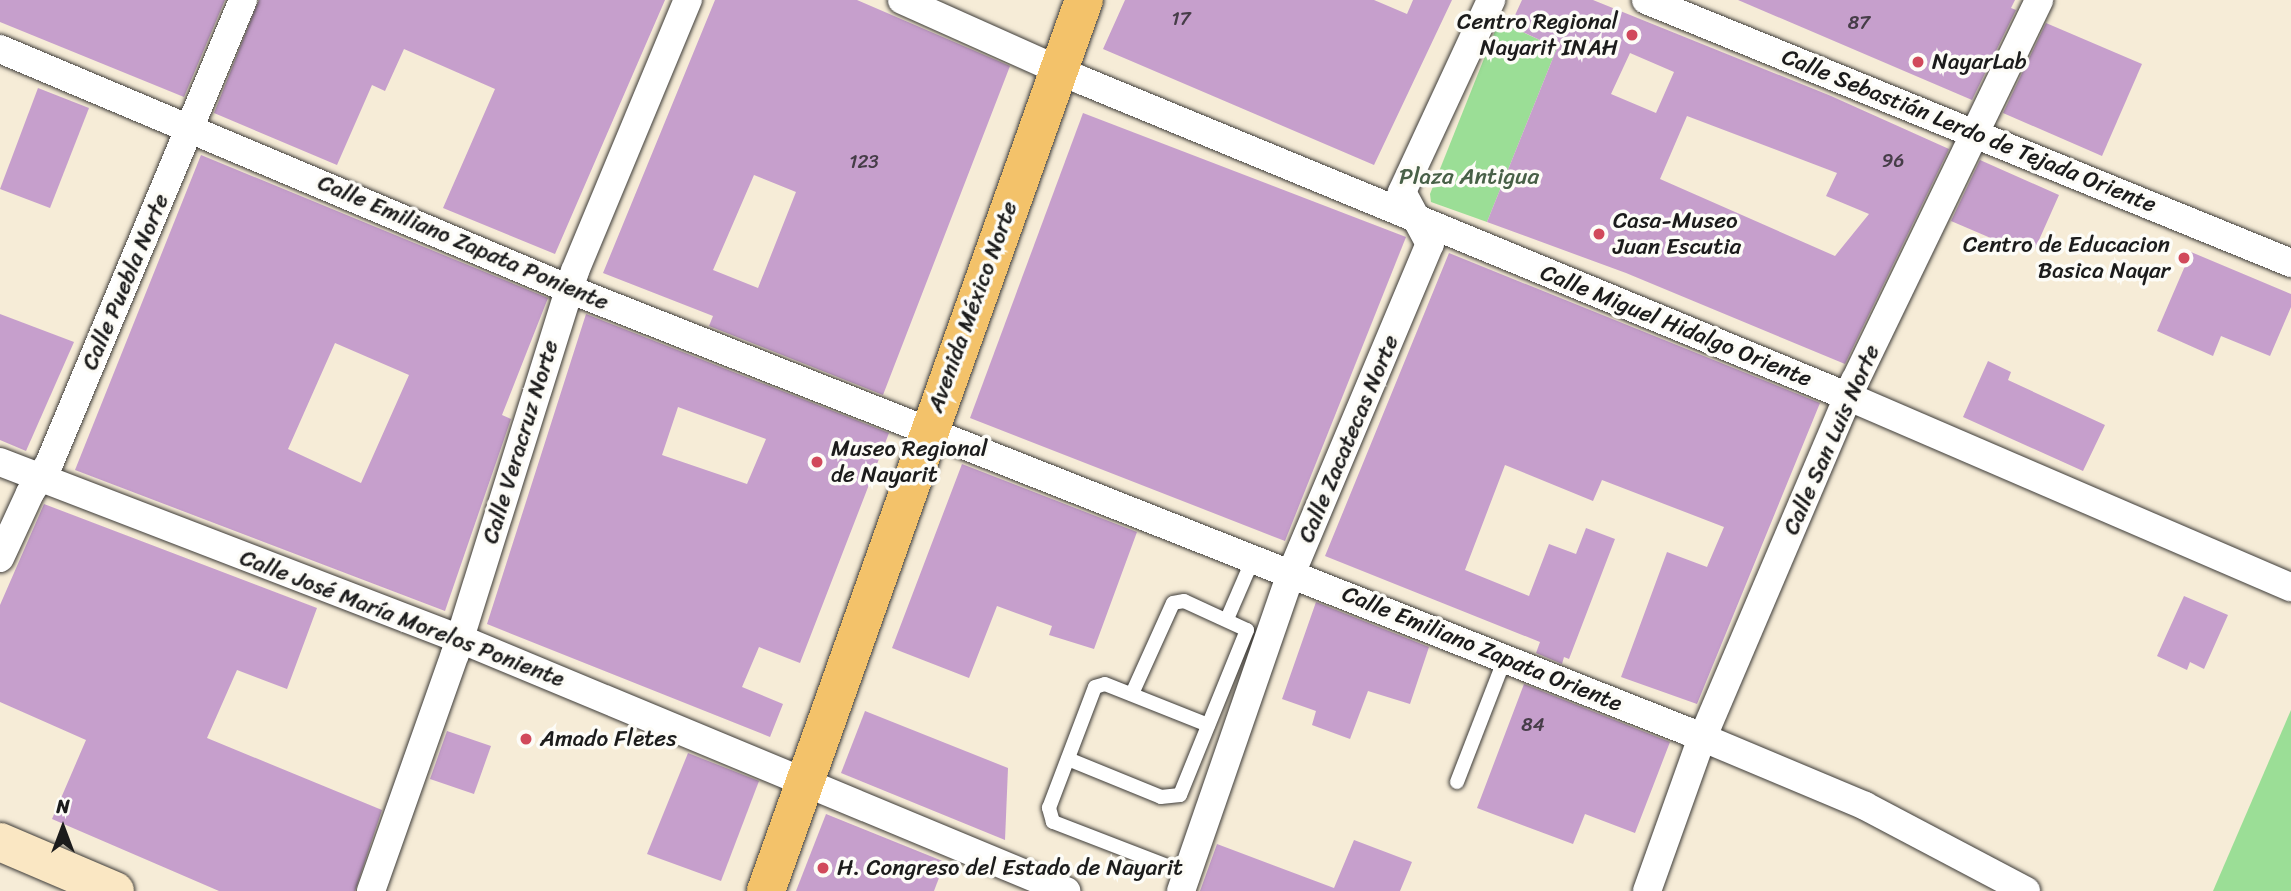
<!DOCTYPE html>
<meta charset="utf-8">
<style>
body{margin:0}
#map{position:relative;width:2291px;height:891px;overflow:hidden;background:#f6ecd7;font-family:Sriracha,sans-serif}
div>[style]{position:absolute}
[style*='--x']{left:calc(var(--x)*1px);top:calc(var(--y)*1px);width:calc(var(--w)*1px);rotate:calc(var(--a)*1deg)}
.green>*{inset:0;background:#9bde96}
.building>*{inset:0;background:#c69fcc}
.roads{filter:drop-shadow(0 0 2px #3d3b38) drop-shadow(0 0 2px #3d3b38)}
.lane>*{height:14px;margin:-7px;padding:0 7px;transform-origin:7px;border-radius:7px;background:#fff}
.street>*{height:28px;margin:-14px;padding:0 14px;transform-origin:14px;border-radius:14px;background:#fff}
.secondary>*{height:38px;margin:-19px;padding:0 19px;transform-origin:19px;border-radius:19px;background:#fae7c3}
.primary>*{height:38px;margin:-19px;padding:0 19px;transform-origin:19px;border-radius:19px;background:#f3c26a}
.dots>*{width:19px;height:19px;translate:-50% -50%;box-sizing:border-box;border:4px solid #fdfcf7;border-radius:50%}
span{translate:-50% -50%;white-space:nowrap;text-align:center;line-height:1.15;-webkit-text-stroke:7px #fdfcf7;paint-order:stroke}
.number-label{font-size:19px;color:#463d48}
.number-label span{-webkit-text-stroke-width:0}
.poi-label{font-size:23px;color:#1c1c1c}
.right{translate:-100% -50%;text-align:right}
.left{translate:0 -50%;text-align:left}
.street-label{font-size:23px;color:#1c1c1c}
.park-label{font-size:23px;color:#486047}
.north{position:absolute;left:28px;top:793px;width:70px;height:70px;-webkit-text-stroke:5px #fdfcf7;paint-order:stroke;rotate:0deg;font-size:19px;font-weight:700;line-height:28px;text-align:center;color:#1c1c1c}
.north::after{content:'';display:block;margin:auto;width:24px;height:32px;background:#1c1c1c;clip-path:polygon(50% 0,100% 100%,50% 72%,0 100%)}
</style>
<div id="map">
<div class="green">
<div style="clip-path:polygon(1499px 21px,1557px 48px,1487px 222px,1431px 202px,1430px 194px)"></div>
<div style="clip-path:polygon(2291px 710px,2291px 891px,2213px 891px)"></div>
</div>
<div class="building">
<div style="clip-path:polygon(0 0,225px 0,184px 97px,0 22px)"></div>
<div style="clip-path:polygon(259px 0,665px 0,555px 254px,443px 208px,495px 89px,404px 49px,385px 91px,372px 85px,337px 165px,214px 113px)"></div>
<div style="clip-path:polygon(evenodd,715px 0,857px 0,1010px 66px,883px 395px,709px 326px,713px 316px,603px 273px,715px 0,754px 175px,796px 192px,758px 288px,713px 270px,754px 175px)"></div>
<div style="clip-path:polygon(1125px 0,1374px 0,1407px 14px,1413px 0,1452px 0,1374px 165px,1103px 49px)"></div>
<div style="clip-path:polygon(evenodd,1522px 0,1593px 0,1831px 96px,1949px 149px,1845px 364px,1626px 273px,1487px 222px,1557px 48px,1510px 26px,1522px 0,1630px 53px,1674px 72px,1656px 113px,1611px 94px,1630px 53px,1522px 0,1687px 116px,1837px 173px,1826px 196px,1869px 214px,1835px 256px,1660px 179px,1687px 116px)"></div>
<div style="clip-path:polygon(1738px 0,2015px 0,2011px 8px,2016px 10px,1972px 100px)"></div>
<div style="clip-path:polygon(2046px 23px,2142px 64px,2102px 156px,2003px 113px)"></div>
<div style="clip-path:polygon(38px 88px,89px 108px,50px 208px,0 189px)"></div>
<div style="clip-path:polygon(1083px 113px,1406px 237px,1285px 541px,970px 418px)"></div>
<div style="clip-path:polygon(evenodd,201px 155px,548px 298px,502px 415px,511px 419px,445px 611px,75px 470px,201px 155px,335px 343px,409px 375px,361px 483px,288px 449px,335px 343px)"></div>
<div style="clip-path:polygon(1980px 160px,2059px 195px,2035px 249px,2004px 235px,2000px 242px,1951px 221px)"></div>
<div style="clip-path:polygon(2191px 252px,2291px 294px,2291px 307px,2270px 356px,2221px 336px,2213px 356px,2157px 331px)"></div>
<div style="clip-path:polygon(1449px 253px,1820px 403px,1697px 704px,1621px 677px,1667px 552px,1707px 567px,1724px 527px,1602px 480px,1593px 501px,1505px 465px,1465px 570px,1529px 596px,1549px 544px,1576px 554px,1586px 528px,1615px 539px,1569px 659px,1564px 657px,1562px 664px,1536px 653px,1540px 642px,1325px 556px)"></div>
<div style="clip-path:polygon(0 314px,74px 342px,26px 451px,0 440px)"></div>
<div style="clip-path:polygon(evenodd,586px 314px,889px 433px,800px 663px,759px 647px,742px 687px,783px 704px,770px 737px,487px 624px,586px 314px,678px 407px,766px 439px,747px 484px,662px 455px,678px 407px)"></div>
<div style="clip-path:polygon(1988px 361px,2011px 372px,2008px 380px,2105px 425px,2083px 471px,1963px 417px)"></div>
<div style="clip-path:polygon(962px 464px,1137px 532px,1094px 649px,1049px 635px,1052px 626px,997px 606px,969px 678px,892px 648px)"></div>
<div style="clip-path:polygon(44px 504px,317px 608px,287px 689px,237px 670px,207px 738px,382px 810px,355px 891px,219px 891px,52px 819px,86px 740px,0 702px,0 605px)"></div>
<div style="clip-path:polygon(2184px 596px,2228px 615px,2204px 669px,2190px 662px,2187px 670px,2157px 656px)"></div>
<div style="clip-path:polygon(1316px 602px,1429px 647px,1410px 704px,1368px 691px,1350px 739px,1312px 725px,1316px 711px,1282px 699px)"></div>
<div style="clip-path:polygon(1524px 684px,1670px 742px,1635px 833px,1585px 814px,1573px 844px,1477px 808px)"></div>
<div style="clip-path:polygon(865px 711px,1008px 768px,1005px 840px,841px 773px)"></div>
<div style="clip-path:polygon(447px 731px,491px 746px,474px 794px,430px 779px)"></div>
<div style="clip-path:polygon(688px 753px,759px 781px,721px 881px,647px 854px)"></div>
<div style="clip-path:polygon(826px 814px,945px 862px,934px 891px,796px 891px)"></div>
<div style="clip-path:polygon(1354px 840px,1412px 862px,1400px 891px,1200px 891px,1217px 844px,1334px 888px)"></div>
</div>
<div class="roads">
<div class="lane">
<div style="--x:1227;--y:619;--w:65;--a:-66.6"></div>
<div style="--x:1068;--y:759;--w:100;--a:22.2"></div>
<div style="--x:1161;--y:797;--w:19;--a:-6"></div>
<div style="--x:1180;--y:795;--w:178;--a:-67.9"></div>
<div style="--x:1247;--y:630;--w:69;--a:-155.3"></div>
<div style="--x:1184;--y:601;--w:11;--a:170"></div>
<div style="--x:1173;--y:603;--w:100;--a:114.3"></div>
<div style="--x:1457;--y:782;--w:133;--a:-68.8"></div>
<div style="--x:1188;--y:874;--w:145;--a:-158.9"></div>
<div style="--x:1053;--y:822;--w:15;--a:-106"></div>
<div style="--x:1049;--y:808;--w:129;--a:-69.2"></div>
<div style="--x:1095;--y:687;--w:10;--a:-17"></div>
<div style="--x:1105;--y:684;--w:111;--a:21.7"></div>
</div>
<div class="street">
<div style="--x:902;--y:0;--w:196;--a:24.1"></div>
<div style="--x:1081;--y:80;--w:831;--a:22.43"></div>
<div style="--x:1849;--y:397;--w:481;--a:23.3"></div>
<div style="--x:1646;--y:0;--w:697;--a:22.18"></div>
<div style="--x:0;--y:49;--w:618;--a:22.87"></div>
<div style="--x:569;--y:289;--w:1202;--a:21.57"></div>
<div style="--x:1687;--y:731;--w:193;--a:22.8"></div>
<div style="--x:1865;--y:806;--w:182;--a:27.8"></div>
<div style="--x:0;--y:462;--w:504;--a:21.06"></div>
<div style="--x:470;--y:643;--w:646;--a:22.59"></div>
<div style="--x:0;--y:558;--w:72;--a:-65.2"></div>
<div style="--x:30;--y:493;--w:35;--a:-57"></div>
<div style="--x:49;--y:464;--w:503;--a:-67.31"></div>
<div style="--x:371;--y:891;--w:251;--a:-70.5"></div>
<div style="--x:455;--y:654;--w:401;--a:-72.6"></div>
<div style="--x:575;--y:271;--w:294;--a:-67.4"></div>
<div style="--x:1181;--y:891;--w:336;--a:-70.9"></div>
<div style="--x:1291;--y:574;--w:358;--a:-67.2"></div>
<div style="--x:1430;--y:244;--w:59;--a:-118.3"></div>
<div style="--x:1402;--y:192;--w:212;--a:-65.1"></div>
<div style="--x:1647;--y:891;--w:154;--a:-70.3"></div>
<div style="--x:1699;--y:746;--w:397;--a:-66.9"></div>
<div style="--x:1855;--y:381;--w:423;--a:-64.2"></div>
</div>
<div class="secondary">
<div style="--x:0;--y:842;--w:125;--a:23.1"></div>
</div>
<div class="primary">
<div style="--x:766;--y:891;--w:946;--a:-70.36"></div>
</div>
</div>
<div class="dots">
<div style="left:1632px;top:35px;background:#d1495b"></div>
<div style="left:1918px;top:62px;background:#d1495b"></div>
<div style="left:1599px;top:234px;background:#d1495b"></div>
<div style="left:2184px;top:258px;background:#d1495b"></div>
<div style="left:817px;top:462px;background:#d1495b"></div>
<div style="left:526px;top:739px;background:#d1495b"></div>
<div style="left:823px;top:868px;background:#d1495b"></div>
</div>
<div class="number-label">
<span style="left:1181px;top:19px">17</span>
<span style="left:1859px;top:23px">87</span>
<span style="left:1893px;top:161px">96</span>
<span style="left:864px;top:162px">123</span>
<span style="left:1533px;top:725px">84</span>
</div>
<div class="poi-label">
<span class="right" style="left:1618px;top:35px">Centro Regional<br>Nayarit INAH</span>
<span class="left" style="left:1932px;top:62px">NayarLab</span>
<span class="left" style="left:1613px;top:234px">Casa-Museo<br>Juan Escutia</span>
<span class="right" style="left:2170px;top:258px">Centro de Educacion<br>Basica Nayar</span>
<span class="left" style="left:831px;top:462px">Museo Regional<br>de Nayarit</span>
<span class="left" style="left:540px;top:739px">Amado Fletes</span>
<span class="left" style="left:837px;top:868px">H. Congreso del Estado de Nayarit</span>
</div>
<div class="street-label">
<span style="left:1969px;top:131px;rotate:22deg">Calle Sebastián Lerdo de Tejada Oriente</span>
<span style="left:463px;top:243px;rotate:23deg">Calle Emiliano Zapata Poniente</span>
<span style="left:126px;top:282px;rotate:-67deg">Calle Puebla Norte</span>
<span style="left:973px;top:307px;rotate:-70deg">Avenida México Norte</span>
<span style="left:1676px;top:326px;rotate:22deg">Calle Miguel Hidalgo Oriente</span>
<span style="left:1349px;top:439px;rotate:-67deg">Calle Zacatecas Norte</span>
<span style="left:1832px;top:440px;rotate:-66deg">Calle San Luis Norte</span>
<span style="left:521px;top:442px;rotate:-73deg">Calle Veracruz Norte</span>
<span style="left:402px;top:619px;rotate:21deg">Calle José María Morelos Poniente</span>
<span style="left:1482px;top:649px;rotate:22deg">Calle Emiliano Zapata Oriente</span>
</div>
<div class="park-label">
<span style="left:1469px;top:177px">Plaza Antigua</span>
</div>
<div class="north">N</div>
</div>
